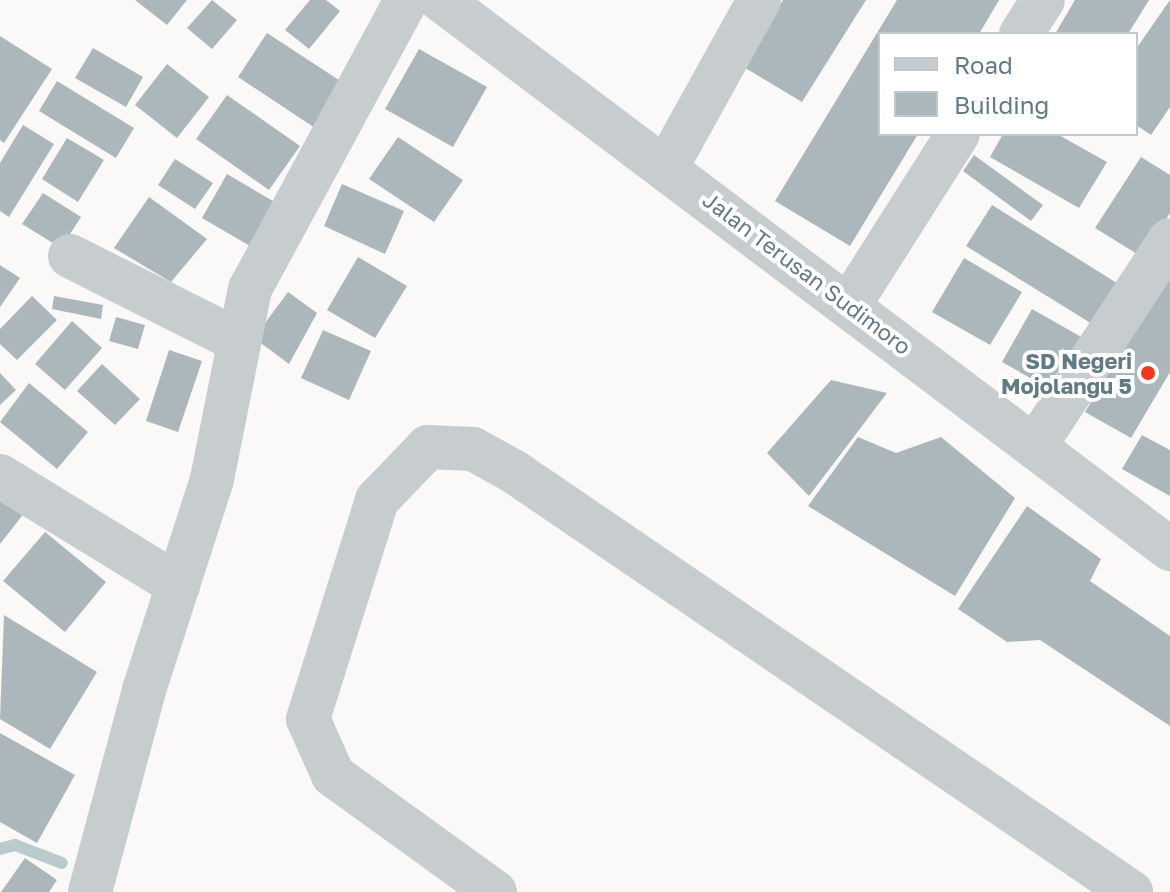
<!DOCTYPE html>
<style>
body{margin:0}
#map{position:relative;width:1170px;height:892px;overflow:hidden;background:#faf9f7;font-family:"Golos Text",sans-serif}
div>[style]{position:absolute}
[style*='--x']{left:calc(var(--x)*1px);top:calc(var(--y)*1px);width:calc(var(--w)*1px);rotate:calc(var(--a)*1deg)}
.stream>*{height:12px;margin:-6px;padding:0 6px;transform-origin:6px;border-radius:6px;background:#bbcbcd}
.building>*{inset:0;background:#abb7bb}
.street>*{height:44px;margin:-22px;padding:0 22px;transform-origin:22px;border-radius:22px;background:#c7cccf}
.dots>*{width:22px;height:22px;translate:-50% -50%;box-sizing:border-box;border:4px solid #fff;border-radius:50%}
span{translate:-50% -50%;white-space:nowrap;text-align:center;line-height:1.15;-webkit-text-stroke:8px #fff;paint-order:stroke}
.street-label{font-size:22px;color:#627a84}
.poi-label{font-size:22px;color:#627a84;font-weight:700}
.right{translate:-100% -50%;text-align:right}
.legend{position:absolute;left:878px;top:32px;width:260px;height:104px;box-sizing:border-box;background:#fff;border:2px solid #c0cace;margin:0;padding:10px 14px;list-style:none;font-size:24px;color:#627a84}
.legend li{display:flex;align-items:center;gap:16px;height:40px}
.legend b{width:40px;border:2px solid #c0cace}
</style>
<div id="map">
<div class="stream">
<div style="--x:0;--y:849;--w:16;--a:-15"></div>
<div style="--x:15;--y:845;--w:50;--a:21"></div>
</div>
<div class="building">
<div style="clip-path:polygon(135px 0,187px 0,167px 25px)"></div>
<div style="clip-path:polygon(212px 0,237px 20px,212px 49px,187px 28px)"></div>
<div style="clip-path:polygon(310px 0,326px 0,340px 11px,309px 49px,285px 30px)"></div>
<div style="clip-path:polygon(783px 0,866px 0,802px 102px,742px 66px)"></div>
<div style="clip-path:polygon(897px 0,999px 0,979px 34px,880px 34px,880px 134px,918px 134px,850px 246px,775px 201px)"></div>
<div style="clip-path:polygon(1075px 0,1149px 0,1128px 34px,1055px 34px)"></div>
<div style="clip-path:polygon(1170px 0,1170px 107px,1151px 135px,1136px 125px,1136px 49px)"></div>
<div style="clip-path:polygon(267px 33px,348px 86px,318px 130px,238px 77px)"></div>
<div style="clip-path:polygon(0 36px,52px 69px,4px 143px,0 140px)"></div>
<div style="clip-path:polygon(93px 48px,143px 77px,126px 107px,75px 78px)"></div>
<div style="clip-path:polygon(419px 49px,487px 87px,453px 147px,385px 109px)"></div>
<div style="clip-path:polygon(167px 64px,209px 97px,177px 138px,135px 105px)"></div>
<div style="clip-path:polygon(57px 81px,134px 128px,116px 158px,39px 111px)"></div>
<div style="clip-path:polygon(227px 95px,300px 146px,269px 190px,196px 139px)"></div>
<div style="clip-path:polygon(23px 125px,54px 144px,9px 217px,0 211px,0 163px)"></div>
<div style="clip-path:polygon(1003px 134px,1057px 134px,1107px 162px,1079px 208px,990px 157px)"></div>
<div style="clip-path:polygon(398px 137px,463px 180px,434px 222px,369px 179px)"></div>
<div style="clip-path:polygon(67px 138px,104px 160px,78px 202px,42px 179px)"></div>
<div style="clip-path:polygon(974px 155px,1043px 205px,1031px 221px,963px 171px)"></div>
<div style="clip-path:polygon(1141px 157px,1170px 175px,1170px 213px,1142px 257px,1095px 228px)"></div>
<div style="clip-path:polygon(175px 159px,213px 183px,195px 209px,158px 185px)"></div>
<div style="clip-path:polygon(227px 174px,283px 207px,257px 250px,202px 218px)"></div>
<div style="clip-path:polygon(342px 184px,404px 211px,385px 254px,324px 226px)"></div>
<div style="clip-path:polygon(43px 193px,81px 217px,61px 248px,22px 224px)"></div>
<div style="clip-path:polygon(149px 197px,207px 239px,171px 282px,114px 248px)"></div>
<div style="clip-path:polygon(992px 205px,1128px 290px,1102px 330px,966px 246px)"></div>
<div style="clip-path:polygon(358px 257px,407px 286px,375px 338px,327px 310px)"></div>
<div style="clip-path:polygon(964px 258px,1022px 292px,990px 345px,932px 312px)"></div>
<div style="clip-path:polygon(0 265px,20px 278px,0 307px)"></div>
<div style="clip-path:polygon(1170px 270px,1170px 372px,1131px 438px,1085px 412px)"></div>
<div style="clip-path:polygon(288px 292px,317px 313px,289px 364px,254px 338px)"></div>
<div style="clip-path:polygon(32px 296px,57px 320px,17px 360px,0 344px,0 329px)"></div>
<div style="clip-path:polygon(54px 296px,103px 305px,101px 319px,52px 309px)"></div>
<div style="clip-path:polygon(1032px 309px,1085px 339px,1055px 392px,1002px 362px)"></div>
<div style="clip-path:polygon(116px 317px,145px 325px,138px 349px,109px 341px)"></div>
<div style="clip-path:polygon(72px 321px,102px 348px,65px 390px,35px 364px)"></div>
<div style="clip-path:polygon(323px 330px,371px 351px,349px 400px,301px 378px)"></div>
<div style="clip-path:polygon(169px 350px,202px 361px,178px 432px,146px 421px)"></div>
<div style="clip-path:polygon(102px 364px,140px 399px,115px 425px,77px 391px)"></div>
<div style="clip-path:polygon(0 373px,16px 390px,0 405px)"></div>
<div style="clip-path:polygon(831px 380px,887px 393px,809px 496px,767px 453px)"></div>
<div style="clip-path:polygon(29px 383px,88px 432px,57px 469px,0 422px)"></div>
<div style="clip-path:polygon(1142px 435px,1170px 450px,1170px 496px,1122px 469px)"></div>
<div style="clip-path:polygon(858px 437px,896px 453px,941px 437px,1015px 498px,955px 596px,808px 506px)"></div>
<div style="clip-path:polygon(0 493px,25px 512px,0 544px)"></div>
<div style="clip-path:polygon(1027px 506px,1101px 559px,1090px 581px,1170px 636px,1170px 726px,1040px 640px,1007px 642px,958px 609px)"></div>
<div style="clip-path:polygon(45px 532px,106px 582px,65px 632px,3px 581px)"></div>
<div style="clip-path:polygon(4px 615px,97px 672px,50px 749px,0 719px)"></div>
<div style="clip-path:polygon(0 733px,75px 775px,37px 843px,0 822px)"></div>
<div style="clip-path:polygon(25px 858px,57px 880px,49px 892px,1px 892px)"></div>
</div>
<div class="street">
<div style="--x:441;--y:0;--w:913;--a:36.98"></div>
<div style="--x:1021;--y:34;--w:40;--a:-57.1"></div>
<div style="--x:666;--y:168;--w:192;--a:-61"></div>
<div style="--x:70;--y:256;--w:187;--a:26.7"></div>
<div style="--x:850;--y:304;--w:201;--a:-57.6"></div>
<div style="--x:1035;--y:446;--w:246;--a:-56.8"></div>
<div style="--x:0;--y:476;--w:209;--a:31.5"></div>
<div style="--x:90;--y:892;--w:209;--a:-75"></div>
<div style="--x:144;--y:690;--w:222;--a:-72.1"></div>
<div style="--x:212;--y:479;--w:194;--a:-78.7"></div>
<div style="--x:250;--y:289;--w:328;--a:-61.6"></div>
<div style="--x:495;--y:892;--w:200;--a:-144.2"></div>
<div style="--x:333;--y:775;--w:61;--a:-114.1"></div>
<div style="--x:308;--y:719;--w:230;--a:-72.5"></div>
<div style="--x:377;--y:500;--w:74;--a:-46.1"></div>
<div style="--x:428;--y:447;--w:45;--a:2.5"></div>
<div style="--x:473;--y:449;--w:46;--a:28.8"></div>
<div style="--x:513;--y:471;--w:748;--a:34.26"></div>
</div>
<div class="dots">
<div style="left:1148px;top:373px;background:#f13820"></div>
</div>
<div class="street-label">
<span style="left:807px;top:273px;rotate:37deg">Jalan Terusan Sudimoro</span>
</div>
<div class="poi-label">
<span class="right" style="left:1132px;top:373px">SD Negeri<br>Mojolangu 5</span>
</div>
<ul class="legend">
<li><b style="height:10px;background:#c7cccf"></b>Road</li>
<li><b style="height:22px;background:#abb7bb"></b>Building</li>
</ul>
</div>
